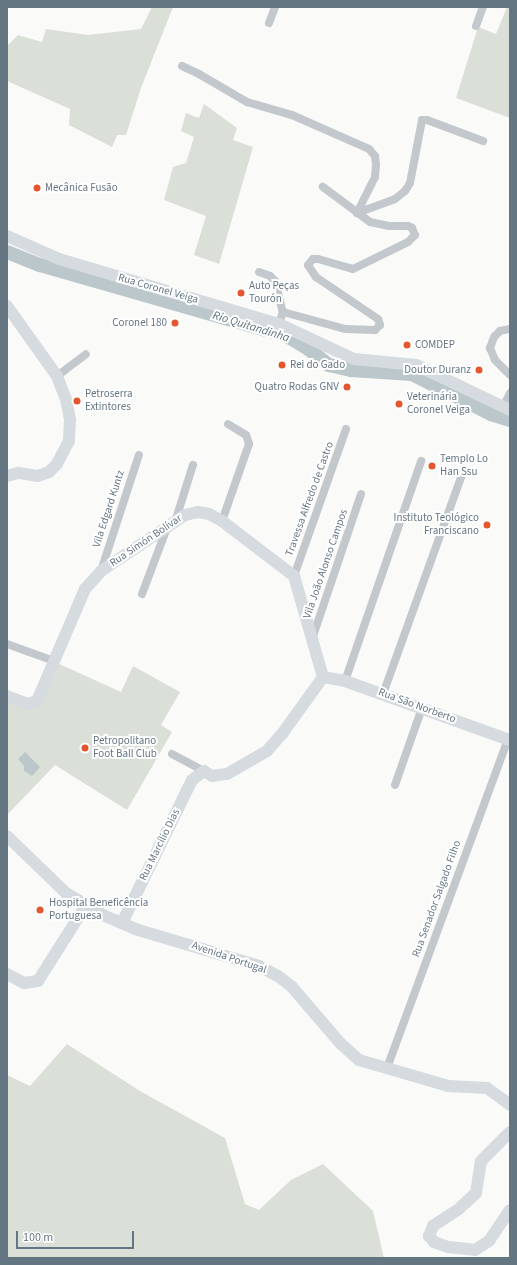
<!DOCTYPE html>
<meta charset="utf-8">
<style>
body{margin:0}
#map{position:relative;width:517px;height:1265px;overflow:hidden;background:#fafaf8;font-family:"Source Sans 3",sans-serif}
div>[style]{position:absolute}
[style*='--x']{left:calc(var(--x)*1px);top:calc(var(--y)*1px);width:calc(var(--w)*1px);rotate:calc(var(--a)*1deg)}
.green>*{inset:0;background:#dadfd7}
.water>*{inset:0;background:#bbc7cb}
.river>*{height:14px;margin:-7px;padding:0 7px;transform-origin:7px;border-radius:7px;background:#bbc7cb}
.street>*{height:8px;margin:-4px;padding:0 4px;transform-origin:4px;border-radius:4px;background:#c3c8cc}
.secondary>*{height:12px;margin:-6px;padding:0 6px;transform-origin:6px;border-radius:6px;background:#d6dbdf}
.dots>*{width:11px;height:11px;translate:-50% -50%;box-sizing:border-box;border:2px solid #fff;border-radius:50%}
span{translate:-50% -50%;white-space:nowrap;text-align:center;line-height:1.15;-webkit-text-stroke:4px #fff;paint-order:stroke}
.poi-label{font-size:11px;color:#657683}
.left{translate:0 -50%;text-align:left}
.right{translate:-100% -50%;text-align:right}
.street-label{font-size:11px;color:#657683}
.water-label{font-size:12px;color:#60757c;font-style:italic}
.frame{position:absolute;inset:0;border:8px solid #657683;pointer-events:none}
.scale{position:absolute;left:16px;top:1231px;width:118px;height:18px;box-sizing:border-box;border:2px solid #657683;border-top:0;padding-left:5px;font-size:12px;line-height:14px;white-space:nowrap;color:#657683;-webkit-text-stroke:3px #fff;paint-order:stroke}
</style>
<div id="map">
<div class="green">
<div style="clip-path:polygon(152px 7px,173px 7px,141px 88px,126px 135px,117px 135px,112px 147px,69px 125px,70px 109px,7px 81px,7px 46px,18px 35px,42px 42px,46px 29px,88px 35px,141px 29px)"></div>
<div style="clip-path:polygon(507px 7px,510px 7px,510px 118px,456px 98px,478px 27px,496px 34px)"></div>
<div style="clip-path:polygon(204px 104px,237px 128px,233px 140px,253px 147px,219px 264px,194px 255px,206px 216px,164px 200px,173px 167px,186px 163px,194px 137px,181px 131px,186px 113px,199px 118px)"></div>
<div style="clip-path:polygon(57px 663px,121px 692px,133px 666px,180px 692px,161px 725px,172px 732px,127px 810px,55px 765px,7px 815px,7px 701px,26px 708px)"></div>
<div style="clip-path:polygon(67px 1044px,140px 1091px,225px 1138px,245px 1204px,259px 1210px,291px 1180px,323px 1164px,373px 1211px,384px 1258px,7px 1258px,7px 1075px,30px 1086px)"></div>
</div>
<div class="water">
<div style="clip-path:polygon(25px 752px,40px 767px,32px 776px,24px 771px,24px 766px,18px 759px)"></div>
</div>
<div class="river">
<div style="--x:7;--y:252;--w:35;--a:22"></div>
<div style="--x:40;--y:265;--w:257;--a:16"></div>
<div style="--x:287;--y:336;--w:23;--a:31"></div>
<div style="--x:307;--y:348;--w:28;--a:38"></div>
<div style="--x:329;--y:365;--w:23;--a:13"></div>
<div style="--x:351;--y:370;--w:61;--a:3.8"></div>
<div style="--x:412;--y:374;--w:89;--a:26.9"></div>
<div style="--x:491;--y:414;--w:20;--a:18"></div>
</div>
<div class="street">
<div style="--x:269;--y:23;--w:17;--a:-69"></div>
<div style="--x:476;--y:26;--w:20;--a:-70"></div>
<div style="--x:182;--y:66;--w:19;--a:25"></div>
<div style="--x:199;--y:74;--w:56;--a:30.3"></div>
<div style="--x:247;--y:102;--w:47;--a:16.1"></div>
<div style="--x:292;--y:115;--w:84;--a:23.8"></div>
<div style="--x:369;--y:149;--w:9;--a:49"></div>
<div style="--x:375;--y:156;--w:9;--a:84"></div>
<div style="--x:376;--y:165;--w:12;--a:95"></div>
<div style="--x:375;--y:177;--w:40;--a:116.6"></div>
<div style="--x:357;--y:213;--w:40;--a:-20.2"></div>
<div style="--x:395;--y:199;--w:13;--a:-39"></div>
<div style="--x:405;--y:191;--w:9;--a:-58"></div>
<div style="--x:410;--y:183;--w:64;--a:-79.2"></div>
<div style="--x:422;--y:120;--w:5;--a:0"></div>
<div style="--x:427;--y:120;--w:60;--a:20.6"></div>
<div style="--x:259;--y:272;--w:12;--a:20"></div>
<div style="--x:270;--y:276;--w:7;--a:45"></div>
<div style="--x:275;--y:281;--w:32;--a:76"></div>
<div style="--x:279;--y:324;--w:13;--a:-72"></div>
<div style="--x:283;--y:312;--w:64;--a:15.3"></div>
<div style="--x:345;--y:329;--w:30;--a:2"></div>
<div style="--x:375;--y:330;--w:7;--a:-45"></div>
<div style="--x:380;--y:325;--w:6;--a:-108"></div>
<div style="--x:378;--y:319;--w:75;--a:-145.9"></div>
<div style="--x:316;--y:277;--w:14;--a:-124"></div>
<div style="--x:308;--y:265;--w:8;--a:-50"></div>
<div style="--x:313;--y:259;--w:5;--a:0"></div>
<div style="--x:318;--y:259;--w:36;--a:16"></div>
<div style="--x:353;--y:269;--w:61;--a:-26.1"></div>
<div style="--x:408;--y:242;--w:10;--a:-45"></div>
<div style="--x:415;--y:235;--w:8;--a:-113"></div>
<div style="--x:412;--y:228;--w:4;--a:-153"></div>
<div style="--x:408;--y:226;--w:19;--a:180"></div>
<div style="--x:389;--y:226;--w:19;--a:-168"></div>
<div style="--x:370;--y:222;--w:59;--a:-143.3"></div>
<div style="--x:510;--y:329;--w:10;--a:169"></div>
<div style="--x:500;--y:331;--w:8;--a:135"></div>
<div style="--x:494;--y:337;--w:12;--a:110"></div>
<div style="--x:490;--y:348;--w:13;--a:67"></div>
<div style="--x:495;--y:360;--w:21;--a:45"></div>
<div style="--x:57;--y:376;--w:36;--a:-37"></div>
<div style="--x:503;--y:407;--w:16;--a:-63"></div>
<div style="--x:222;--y:521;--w:82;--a:-70.7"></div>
<div style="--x:249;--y:444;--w:9;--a:-108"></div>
<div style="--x:246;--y:435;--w:21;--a:-149"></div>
<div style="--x:175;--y:522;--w:60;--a:-72.5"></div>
<div style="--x:101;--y:571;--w:122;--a:-71.9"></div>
<div style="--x:294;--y:576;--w:156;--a:-70.5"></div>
<div style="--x:142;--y:594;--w:71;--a:-69.3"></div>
<div style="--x:312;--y:639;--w:153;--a:-71.3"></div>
<div style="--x:7;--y:644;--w:50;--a:19.9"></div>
<div style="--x:345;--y:681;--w:233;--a:-70.9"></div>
<div style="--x:383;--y:694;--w:233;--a:-70.2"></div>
<div style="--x:172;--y:754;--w:36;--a:28"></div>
<div style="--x:395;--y:785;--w:82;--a:-70.7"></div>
<div style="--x:387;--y:1068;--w:351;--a:-69.8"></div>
</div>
<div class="secondary">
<div style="--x:7;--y:236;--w:57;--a:23.9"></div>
<div style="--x:59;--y:259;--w:229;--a:16.5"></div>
<div style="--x:279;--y:324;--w:83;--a:25"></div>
<div style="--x:354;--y:359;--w:62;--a:5.5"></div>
<div style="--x:416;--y:365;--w:104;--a:25.6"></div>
<div style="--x:7;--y:306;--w:86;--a:54.5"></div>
<div style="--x:57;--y:376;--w:25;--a:69"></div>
<div style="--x:66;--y:399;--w:21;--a:79"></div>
<div style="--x:70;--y:420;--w:21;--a:93"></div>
<div style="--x:69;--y:441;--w:26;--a:118"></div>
<div style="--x:57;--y:464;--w:11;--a:135"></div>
<div style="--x:49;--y:472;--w:12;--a:160"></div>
<div style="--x:38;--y:476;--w:20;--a:-171"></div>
<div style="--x:18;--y:473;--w:11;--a:165"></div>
<div style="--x:323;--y:677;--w:22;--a:10"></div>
<div style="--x:345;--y:681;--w:175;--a:19.7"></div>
<div style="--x:7;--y:696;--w:22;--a:21"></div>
<div style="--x:28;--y:704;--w:9;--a:-18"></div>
<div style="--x:37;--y:701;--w:122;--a:-66.8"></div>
<div style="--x:85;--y:589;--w:24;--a:-48"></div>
<div style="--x:101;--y:571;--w:101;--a:-33.7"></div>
<div style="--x:185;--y:515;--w:13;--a:-13"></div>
<div style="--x:198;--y:512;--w:11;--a:10"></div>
<div style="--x:209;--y:514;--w:15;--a:28"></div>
<div style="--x:222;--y:521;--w:91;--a:37.4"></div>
<div style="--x:294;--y:576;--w:105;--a:74"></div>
<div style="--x:7;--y:836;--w:82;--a:44"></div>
<div style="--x:66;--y:893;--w:45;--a:30.5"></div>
<div style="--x:105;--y:916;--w:33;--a:23"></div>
<div style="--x:135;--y:929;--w:129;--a:16.6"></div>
<div style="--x:259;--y:966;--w:21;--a:28"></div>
<div style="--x:278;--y:976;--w:18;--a:38"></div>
<div style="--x:292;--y:987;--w:74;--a:49.4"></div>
<div style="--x:340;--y:1043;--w:25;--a:42"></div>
<div style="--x:359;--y:1060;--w:93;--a:16.3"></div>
<div style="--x:448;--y:1086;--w:39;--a:3"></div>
<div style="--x:487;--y:1088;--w:29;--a:36"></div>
<div style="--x:122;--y:923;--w:159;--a:-63.9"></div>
<div style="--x:192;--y:780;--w:15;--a:-37"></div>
<div style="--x:204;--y:771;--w:9;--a:32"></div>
<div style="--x:212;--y:776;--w:15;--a:-8"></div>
<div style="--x:227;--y:774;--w:46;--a:-29.9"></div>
<div style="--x:267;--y:751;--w:23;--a:-49"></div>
<div style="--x:282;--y:734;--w:70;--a:-54.3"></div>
<div style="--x:7;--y:974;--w:19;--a:28"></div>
<div style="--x:24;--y:983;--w:14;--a:-8"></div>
<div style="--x:38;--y:981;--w:90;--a:-57.7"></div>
<div style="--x:510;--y:1132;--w:41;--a:135"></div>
<div style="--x:481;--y:1161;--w:32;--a:99"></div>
<div style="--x:476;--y:1193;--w:23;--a:137"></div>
<div style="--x:459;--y:1209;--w:31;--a:147"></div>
<div style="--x:433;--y:1226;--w:11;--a:112"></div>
<div style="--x:429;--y:1236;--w:8;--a:50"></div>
<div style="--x:434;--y:1242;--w:15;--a:20"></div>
<div style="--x:448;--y:1247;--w:27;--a:6"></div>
<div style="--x:475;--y:1250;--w:17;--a:-33"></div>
<div style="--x:489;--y:1241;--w:37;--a:-56"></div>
</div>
<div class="dots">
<div style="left:37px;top:188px;background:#e4572e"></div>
<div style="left:241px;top:293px;background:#e4572e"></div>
<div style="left:175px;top:323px;background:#e4572e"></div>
<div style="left:407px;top:345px;background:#e4572e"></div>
<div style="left:282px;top:365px;background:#e4572e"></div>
<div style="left:479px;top:370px;background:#e4572e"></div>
<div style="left:347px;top:387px;background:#e4572e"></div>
<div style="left:77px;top:401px;background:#e4572e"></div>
<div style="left:399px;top:404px;background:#e4572e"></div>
<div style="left:432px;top:466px;background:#e4572e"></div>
<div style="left:487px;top:525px;background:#e4572e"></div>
<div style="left:85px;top:748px;background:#e4572e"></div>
<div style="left:40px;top:910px;background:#e4572e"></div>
</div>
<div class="poi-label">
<span class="left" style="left:45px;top:188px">Mecânica Fusão</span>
<span class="left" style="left:249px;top:293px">Auto Peças<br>Tourón</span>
<span class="right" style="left:167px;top:323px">Coronel 180</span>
<span class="left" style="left:415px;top:345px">COMDEP</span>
<span class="left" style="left:290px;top:365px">Rei do Gado</span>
<span class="right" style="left:471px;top:370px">Doutor Duranz</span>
<span class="right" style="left:339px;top:387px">Quatro Rodas GNV</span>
<span class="left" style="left:85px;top:401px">Petroserra<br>Extintores</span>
<span class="left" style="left:407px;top:404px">Veterinária<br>Coronel Veiga</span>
<span class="left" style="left:440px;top:466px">Templo Lo<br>Han Ssu</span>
<span class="right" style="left:479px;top:525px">Instituto Teológico<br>Franciscano</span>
<span class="left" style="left:93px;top:748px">Petropolitano<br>Foot Ball Club</span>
<span class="left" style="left:49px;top:910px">Hospital Beneficência<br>Portuguesa</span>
</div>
<div class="street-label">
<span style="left:158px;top:289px;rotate:16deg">Rua Coronel Veiga</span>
<span style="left:310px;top:499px;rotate:-70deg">Travessa Alfredo de Castro</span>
<span style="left:109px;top:509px;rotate:-72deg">Vila Edgard Kuntz</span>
<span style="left:146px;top:541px;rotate:-34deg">Rua Simón Bolívar</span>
<span style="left:326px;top:564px;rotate:-71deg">Vila João Alonso Campos</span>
<span style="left:417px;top:706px;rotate:20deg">Rua São Norberto</span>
<span style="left:160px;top:845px;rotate:-64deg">Rua Marcílio Dias</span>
<span style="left:437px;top:899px;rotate:-70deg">Rua Senador Salgado Filho</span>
<span style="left:229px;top:958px;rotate:19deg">Avenida Portugal</span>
</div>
<div class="water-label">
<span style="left:251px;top:327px;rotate:17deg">Rio Quitandinha</span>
</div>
<div class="frame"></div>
<div class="scale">100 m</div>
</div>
